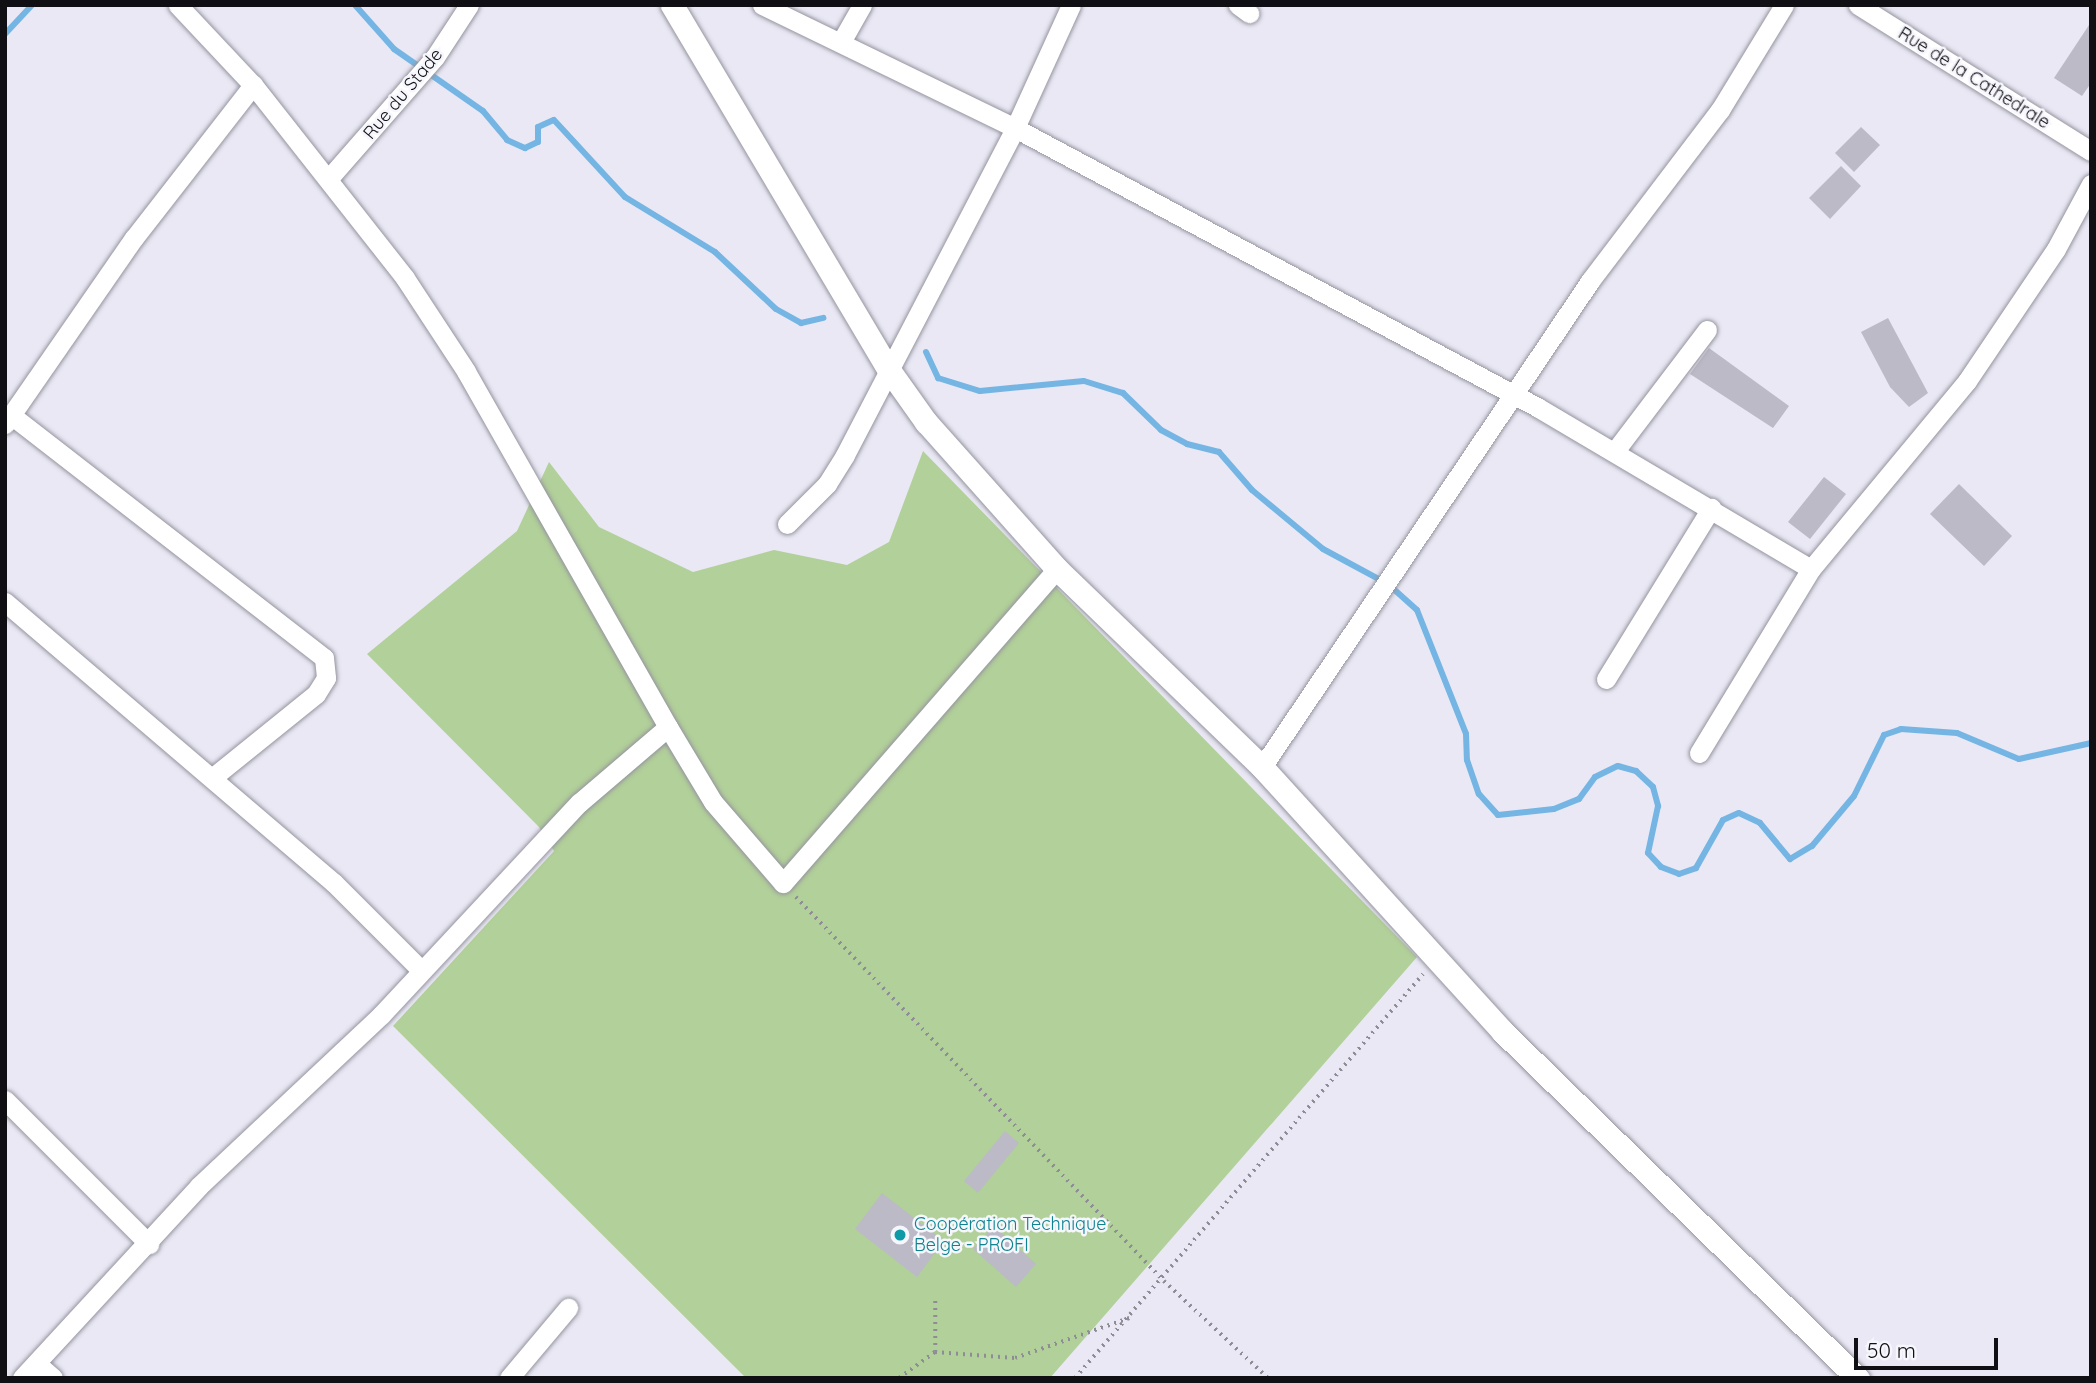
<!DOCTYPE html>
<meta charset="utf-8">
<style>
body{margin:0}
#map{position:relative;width:2096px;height:1383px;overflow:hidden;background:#e9e8f4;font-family:Quicksand,sans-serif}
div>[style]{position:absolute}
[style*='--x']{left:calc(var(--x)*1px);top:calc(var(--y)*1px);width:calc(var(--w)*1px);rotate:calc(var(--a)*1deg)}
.green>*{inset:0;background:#b2d099}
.stream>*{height:6px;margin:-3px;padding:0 3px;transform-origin:3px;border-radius:3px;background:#74b5e4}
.building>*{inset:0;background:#bbbac6}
.path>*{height:3.5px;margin-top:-1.75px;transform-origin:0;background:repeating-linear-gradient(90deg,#8e8d96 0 2px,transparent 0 7px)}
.roads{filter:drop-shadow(0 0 2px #94949f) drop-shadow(0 0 2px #94949f)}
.minor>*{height:19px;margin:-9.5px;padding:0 9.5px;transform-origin:9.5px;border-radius:9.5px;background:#fff}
.tertiary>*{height:23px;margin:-11.5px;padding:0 11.5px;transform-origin:11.5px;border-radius:11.5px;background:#fff}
.dots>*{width:19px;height:19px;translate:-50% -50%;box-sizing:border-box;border:4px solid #f6f6fd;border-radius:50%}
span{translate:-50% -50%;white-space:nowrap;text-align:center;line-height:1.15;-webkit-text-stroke:5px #f6f6fd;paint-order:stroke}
.street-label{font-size:18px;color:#101014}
.culture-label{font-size:18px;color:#0d838f}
.left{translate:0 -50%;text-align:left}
.frame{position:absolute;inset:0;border:7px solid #101014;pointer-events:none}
.scale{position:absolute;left:1854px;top:1338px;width:144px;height:32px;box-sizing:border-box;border:4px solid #101014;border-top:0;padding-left:9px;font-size:21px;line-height:24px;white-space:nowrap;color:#101014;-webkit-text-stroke:5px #f6f6fd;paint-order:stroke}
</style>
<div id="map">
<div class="green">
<div style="clip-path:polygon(923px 451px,1417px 957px,1050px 1378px,746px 1378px,393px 1026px,554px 851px,539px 827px,367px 654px,517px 531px,549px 462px,599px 527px,693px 572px,774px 550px,847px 565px,889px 542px)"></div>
</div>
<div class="stream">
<div style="--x:355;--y:5;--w:59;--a:48.4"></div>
<div style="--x:394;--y:49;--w:108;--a:34.9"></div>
<div style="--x:483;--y:111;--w:38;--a:50"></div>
<div style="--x:507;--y:140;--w:20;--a:24"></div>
<div style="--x:525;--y:148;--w:14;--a:-25"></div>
<div style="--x:538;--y:142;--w:15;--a:-90"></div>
<div style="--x:538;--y:127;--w:17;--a:-24"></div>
<div style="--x:554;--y:120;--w:105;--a:47.3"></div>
<div style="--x:625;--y:197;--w:105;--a:31.4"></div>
<div style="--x:715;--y:252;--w:83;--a:43.1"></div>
<div style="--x:776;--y:309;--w:29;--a:29"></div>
<div style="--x:801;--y:323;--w:23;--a:-13"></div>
<div style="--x:5;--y:34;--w:40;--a:-47"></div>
<div style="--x:926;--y:352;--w:29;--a:65"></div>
<div style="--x:938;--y:378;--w:44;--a:17.2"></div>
<div style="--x:980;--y:391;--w:104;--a:-5.5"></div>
<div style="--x:1084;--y:381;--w:41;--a:17.1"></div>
<div style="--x:1123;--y:393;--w:53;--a:44.2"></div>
<div style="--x:1161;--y:430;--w:30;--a:28"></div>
<div style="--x:1187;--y:444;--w:33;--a:14"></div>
<div style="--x:1219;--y:452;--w:50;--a:49"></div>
<div style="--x:1252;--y:490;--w:92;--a:39.7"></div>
<div style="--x:1323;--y:549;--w:74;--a:28.3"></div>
<div style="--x:1388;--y:584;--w:39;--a:42"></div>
<div style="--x:1417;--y:610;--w:133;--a:68.4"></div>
<div style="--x:1466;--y:734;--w:26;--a:88"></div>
<div style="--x:1467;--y:760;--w:36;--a:71"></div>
<div style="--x:1479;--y:794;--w:28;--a:48"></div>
<div style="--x:1498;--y:815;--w:56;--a:-6.1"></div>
<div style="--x:1554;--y:809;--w:27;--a:-22"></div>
<div style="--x:1579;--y:799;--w:27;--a:-54"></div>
<div style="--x:1595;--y:777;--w:25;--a:-26"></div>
<div style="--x:1618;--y:766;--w:19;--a:16"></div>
<div style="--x:1636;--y:771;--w:23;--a:43"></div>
<div style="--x:1653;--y:787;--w:20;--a:75"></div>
<div style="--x:1658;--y:806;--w:48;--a:102"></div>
<div style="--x:1648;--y:853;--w:19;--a:47"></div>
<div style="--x:1661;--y:867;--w:19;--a:21"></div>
<div style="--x:1679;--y:874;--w:18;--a:-19"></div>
<div style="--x:1696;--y:868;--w:55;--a:-60.6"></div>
<div style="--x:1723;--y:820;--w:17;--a:-24"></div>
<div style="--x:1739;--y:813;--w:23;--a:25"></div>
<div style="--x:1760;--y:823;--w:47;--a:50.2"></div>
<div style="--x:1790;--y:859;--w:26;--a:-31"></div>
<div style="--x:1812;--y:846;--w:65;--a:-50"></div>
<div style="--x:1854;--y:796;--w:68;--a:-63.8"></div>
<div style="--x:1884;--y:735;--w:18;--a:-19"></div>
<div style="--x:1901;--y:729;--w:56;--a:4.1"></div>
<div style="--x:1957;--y:733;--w:67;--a:22.8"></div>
<div style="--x:2019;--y:759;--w:74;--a:-12.5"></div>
</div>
<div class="building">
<div style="clip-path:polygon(2091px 22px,2091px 83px,2082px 96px,2054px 78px)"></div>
<div style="clip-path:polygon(1861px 127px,1880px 145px,1854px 172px,1835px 153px)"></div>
<div style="clip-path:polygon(1841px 166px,1861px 186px,1830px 219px,1809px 198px)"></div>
<div style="clip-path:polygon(1888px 318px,1928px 393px,1909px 407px,1890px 387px,1861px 332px)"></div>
<div style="clip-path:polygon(1709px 348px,1789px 406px,1773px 428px,1690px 374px)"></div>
<div style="clip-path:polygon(1824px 477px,1846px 494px,1810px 539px,1788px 522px)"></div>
<div style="clip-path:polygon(1959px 484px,2012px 536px,1984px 566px,1930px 514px)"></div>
<div style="clip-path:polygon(1005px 1131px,1019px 1143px,978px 1193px,964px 1181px)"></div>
<div style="clip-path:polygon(882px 1193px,944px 1241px,917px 1277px,855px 1229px)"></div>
<div style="clip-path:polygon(994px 1226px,1036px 1264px,1016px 1287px,973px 1249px)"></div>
</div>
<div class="path">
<div style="--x:796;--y:897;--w:532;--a:46.22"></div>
<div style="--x:1164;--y:1281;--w:142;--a:43"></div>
<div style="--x:935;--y:1352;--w:80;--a:4.3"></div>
<div style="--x:1015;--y:1358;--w:121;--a:-19.3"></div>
<div style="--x:899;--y:1378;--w:44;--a:-35.8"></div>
<div style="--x:935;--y:1352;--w:54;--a:-90"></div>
<div style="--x:1075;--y:1378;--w:533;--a:-49.26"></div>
</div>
<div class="roads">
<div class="minor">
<div style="--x:762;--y:5;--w:281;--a:25.9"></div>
<div style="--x:1015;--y:128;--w:592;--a:28.12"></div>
<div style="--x:1537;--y:407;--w:318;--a:30.6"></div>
<div style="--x:1811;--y:569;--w:244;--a:-50.3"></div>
<div style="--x:1967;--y:381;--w:159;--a:-56"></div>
<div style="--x:2056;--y:249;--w:74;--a:-61.7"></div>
<div style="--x:1238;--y:5;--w:14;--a:36"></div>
<div style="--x:1858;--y:5;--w:275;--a:32.1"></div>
<div style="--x:841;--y:42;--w:43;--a:-60.4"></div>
<div style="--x:330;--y:177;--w:159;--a:-48.8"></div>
<div style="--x:435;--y:57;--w:62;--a:-56.8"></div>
<div style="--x:11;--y:415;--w:396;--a:37.8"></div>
<div style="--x:324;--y:658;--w:20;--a:84"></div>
<div style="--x:326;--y:678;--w:19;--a:122"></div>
<div style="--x:316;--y:694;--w:132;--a:141.1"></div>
<div style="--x:5;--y:424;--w:226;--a:-55.3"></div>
<div style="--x:134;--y:238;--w:194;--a:-52.1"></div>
<div style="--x:1615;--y:451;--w:152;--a:-52.8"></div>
<div style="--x:787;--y:524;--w:57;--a:-45"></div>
<div style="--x:827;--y:484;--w:34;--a:-58"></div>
<div style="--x:845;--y:455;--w:369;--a:-62.5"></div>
<div style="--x:1015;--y:128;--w:135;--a:-65.5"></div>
<div style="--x:5;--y:602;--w:433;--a:40.5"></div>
<div style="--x:334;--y:883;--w:122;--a:45"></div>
<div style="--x:1606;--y:679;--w:201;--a:-58.4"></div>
<div style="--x:668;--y:727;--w:87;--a:59"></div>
<div style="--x:713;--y:802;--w:107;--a:49.2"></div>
<div style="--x:783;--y:883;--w:417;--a:-48.9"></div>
<div style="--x:1699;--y:753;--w:215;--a:-58.7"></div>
<div style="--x:1262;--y:767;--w:586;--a:-55.98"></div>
<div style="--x:1590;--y:281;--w:215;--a:-52.8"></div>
<div style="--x:1720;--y:110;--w:123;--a:-58.6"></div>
<div style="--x:5;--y:1100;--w:204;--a:45"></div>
<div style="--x:37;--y:1364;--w:21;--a:41"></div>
<div style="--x:22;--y:1378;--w:261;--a:-47.3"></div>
<div style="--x:199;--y:1186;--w:250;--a:-43.2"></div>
<div style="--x:381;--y:1015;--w:290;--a:-47"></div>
<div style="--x:579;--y:803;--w:117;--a:-40.5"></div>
<div style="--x:668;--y:727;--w:409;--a:-119.6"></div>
<div style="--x:466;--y:371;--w:111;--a:-123.3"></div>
<div style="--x:405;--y:278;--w:246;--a:-128.2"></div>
<div style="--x:253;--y:85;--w:110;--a:-133.2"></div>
<div style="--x:509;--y:1378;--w:92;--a:-49.9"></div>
</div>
<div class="tertiary">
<div style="--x:672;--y:5;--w:425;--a:59.3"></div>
<div style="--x:889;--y:370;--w:64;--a:54.6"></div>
<div style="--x:926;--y:422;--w:197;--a:48.3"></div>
<div style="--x:1057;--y:569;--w:285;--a:44"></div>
<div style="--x:1262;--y:767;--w:358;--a:47.7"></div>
<div style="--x:1503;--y:1032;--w:496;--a:44.3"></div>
</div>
</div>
<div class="dots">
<div style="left:900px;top:1235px;background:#0f9aa8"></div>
</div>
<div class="street-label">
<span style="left:1974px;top:78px;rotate:32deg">Rue de la Cathedrale</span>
<span style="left:403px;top:94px;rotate:-50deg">Rue du Stade</span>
</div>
<div class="culture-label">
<span class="left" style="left:914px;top:1235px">Coopération Technique<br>Belge - PROFI</span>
</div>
<div class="frame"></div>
<div class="scale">50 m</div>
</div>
